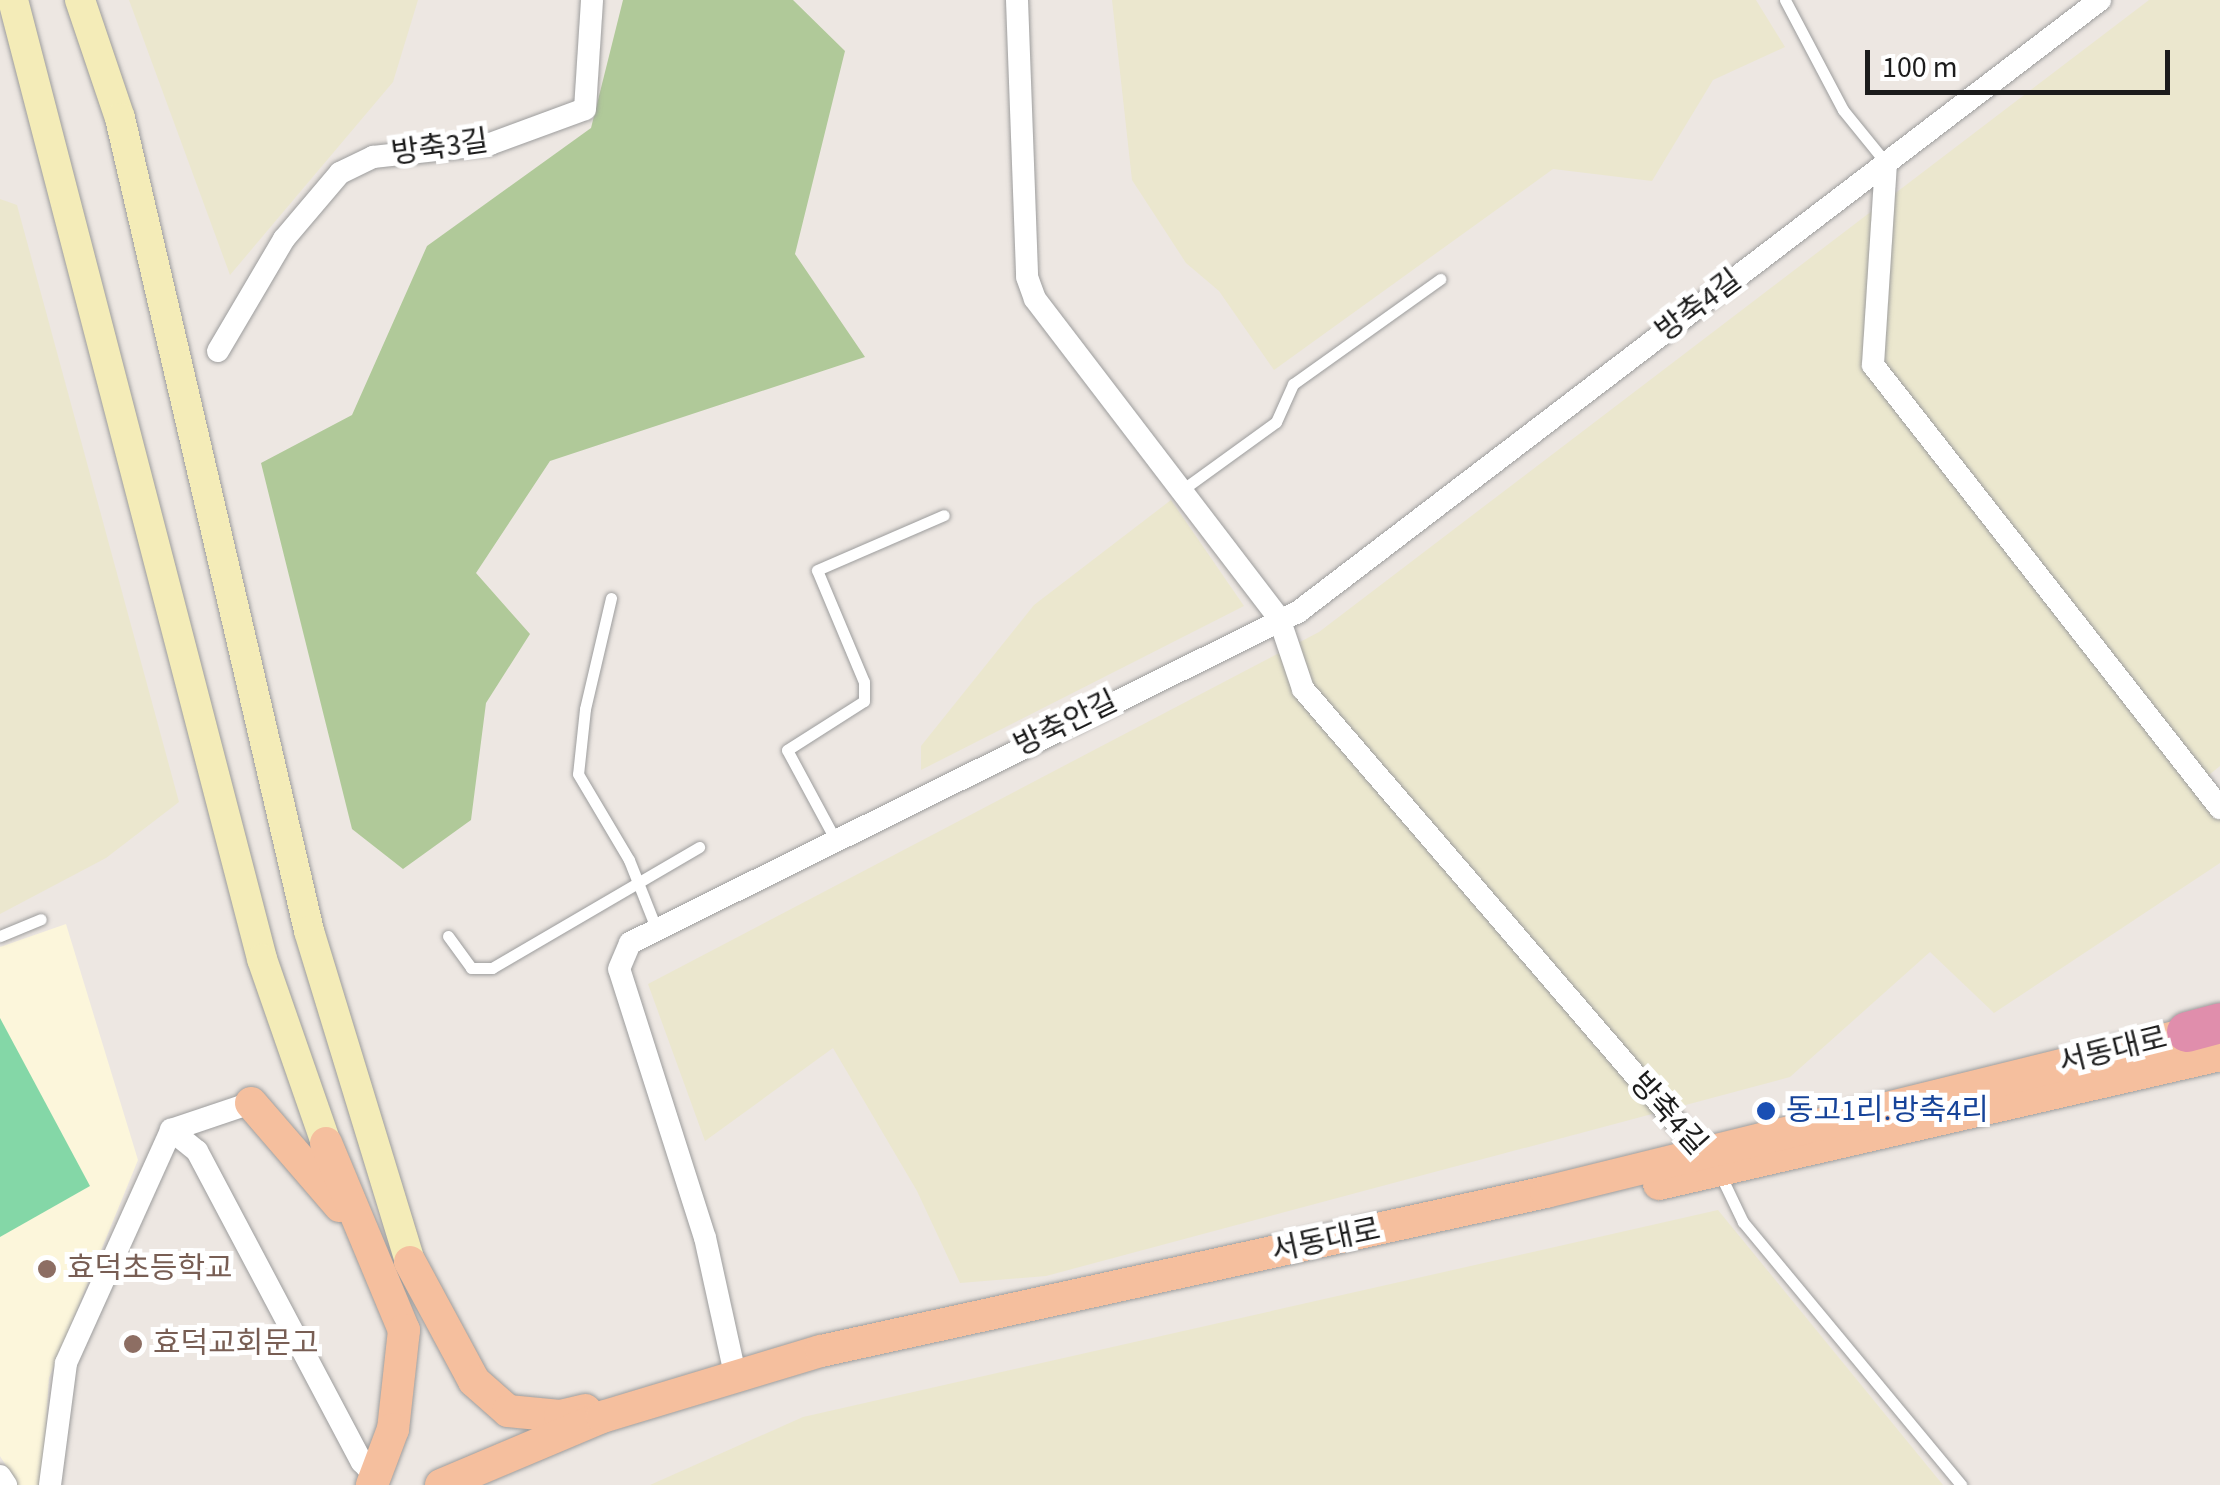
<!DOCTYPE html>
<meta charset="utf-8">
<style>
body{margin:0}
#map{position:relative;width:2220px;height:1485px;overflow:hidden;background:#ede7e2;font-family:"Source Sans 3","Noto Sans KR",sans-serif}
div>[style]{position:absolute}
[style*='--x']{left:calc(var(--x)*1px);top:calc(var(--y)*1px);width:calc(var(--w)*1px);rotate:calc(var(--a)*1deg)}
.education>*{inset:0;background:#fcf6db}
.farmland>*{inset:0;background:#ebe7ce}
.forest>*{inset:0;background:#b0c999}
.pitch>*{inset:0;background:#84d7a7}
.roads{filter:drop-shadow(0 0 2px #9d9d9d) drop-shadow(0 0 2px #9d9d9d)}
.lane>*{height:11px;margin:-5.5px;padding:0 5.5px;transform-origin:5.5px;border-radius:5.5px;background:#fff}
.street>*{height:22px;margin:-11px;padding:0 11px;transform-origin:11px;border-radius:11px;background:#fff}
.secondary>*{height:30px;margin:-15px;padding:0 15px;transform-origin:15px;border-radius:15px;background:#f4ecb8}
.primary>*{height:32px;margin:-16px;padding:0 16px;transform-origin:16px;border-radius:16px;background:#f5bf9e}
.highway>*{height:40px;margin:-20px;padding:0 20px;transform-origin:20px;border-radius:20px;background:#e08eac}
.dots>*{width:28px;height:28px;translate:-50% -50%;box-sizing:border-box;border:5px solid #fff;border-radius:50%}
span{translate:-50% -50%;white-space:nowrap;text-align:center;line-height:1.15;-webkit-text-stroke:10px #fff;paint-order:stroke}
.street-label{font-size:30px;color:#1c1c1c}
.transit-label{font-size:30px;color:#164399}
.left{translate:0 -50%;text-align:left}
.education-label{font-size:30px;color:#785e54}
.scale{position:absolute;left:1865px;top:50px;width:305px;height:45px;box-sizing:border-box;border:5px solid #1c1c1c;border-top:0;padding-left:12px;font-size:30px;line-height:35px;white-space:nowrap;color:#1c1c1c;-webkit-text-stroke:8px #fff;paint-order:stroke}
</style>
<div id="map">
<div class="education">
<div style="clip-path:polygon(66px 924px,138px 1160px,49px 1378px,42px 1485px,18px 1485px,0 1456px,0 947px)"></div>
</div>
<div class="farmland">
<div style="clip-path:polygon(129px 0,418px 0,393px 82px,230px 275px)"></div>
<div style="clip-path:polygon(1112px 0,1756px 0,1785px 47px,1713px 80px,1652px 181px,1553px 169px,1274px 370px,1219px 291px,1186px 263px,1132px 180px)"></div>
<div style="clip-path:polygon(2149px 0,2220px 0,2220px 766px,2204px 779px,2220px 801px,2220px 863px,1994px 1013px,1930px 952px,1790px 1077px,1046px 1276px,960px 1283px,917px 1191px,833px 1048px,705px 1141px,648px 984px,1319px 632px)"></div>
<div style="clip-path:polygon(0 199px,17px 205px,179px 802px,106px 858px,0 914px)"></div>
<div style="clip-path:polygon(1171px 500px,1244px 606px,921px 770px,921px 746px,1034px 605px)"></div>
<div style="clip-path:polygon(1718px 1210px,1943px 1485px,650px 1485px,803px 1417px)"></div>
</div>
<div class="forest">
<div style="clip-path:polygon(623px 0,793px 0,845px 51px,795px 254px,865px 357px,550px 461px,476px 573px,530px 634px,486px 703px,471px 820px,403px 869px,352px 829px,261px 463px,352px 415px,427px 246px,591px 128px)"></div>
</div>
<div class="pitch">
<div style="clip-path:polygon(0 1018px,90px 1186px,0 1237px)"></div>
</div>
<div class="roads">
<div class="lane">
<div style="--x:1785;--y:0;--w:124;--a:62.2"></div>
<div style="--x:1843;--y:110;--w:68;--a:50.9"></div>
<div style="--x:1182;--y:490;--w:116;--a:-35.9"></div>
<div style="--x:1276;--y:422;--w:42;--a:-65.9"></div>
<div style="--x:1293;--y:384;--w:181;--a:-35.5"></div>
<div style="--x:611;--y:598;--w:114;--a:103.2"></div>
<div style="--x:585;--y:709;--w:65;--a:96.1"></div>
<div style="--x:578;--y:774;--w:100;--a:59.3"></div>
<div style="--x:629;--y:860;--w:73;--a:68.3"></div>
<div style="--x:835;--y:839;--w:101;--a:-118.3"></div>
<div style="--x:787;--y:750;--w:91;--a:-32.5"></div>
<div style="--x:864;--y:701;--w:19;--a:-90"></div>
<div style="--x:864;--y:682;--w:121;--a:-112.8"></div>
<div style="--x:817;--y:570;--w:138;--a:-23.4"></div>
<div style="--x:0;--y:936;--w:44;--a:-22.5"></div>
<div style="--x:448;--y:936;--w:39;--a:54"></div>
<div style="--x:471;--y:968;--w:21;--a:0"></div>
<div style="--x:492;--y:968;--w:240;--a:-30.3"></div>
<div style="--x:1720;--y:1174;--w:53;--a:64.4"></div>
<div style="--x:1743;--y:1222;--w:342;--a:50.3"></div>
</div>
<div class="street">
<div style="--x:1017;--y:0;--w:277;--a:87.9"></div>
<div style="--x:1027;--y:277;--w:23;--a:70"></div>
<div style="--x:1035;--y:299;--w:402;--a:52.6"></div>
<div style="--x:1279;--y:618;--w:75;--a:71.3"></div>
<div style="--x:1303;--y:689;--w:624;--a:49.29"></div>
<div style="--x:1886;--y:163;--w:202;--a:93.7"></div>
<div style="--x:1873;--y:365;--w:563;--a:51.93"></div>
<div style="--x:218;--y:351;--w:130;--a:-59.5"></div>
<div style="--x:284;--y:239;--w:87;--a:-49.7"></div>
<div style="--x:340;--y:173;--w:37;--a:-26"></div>
<div style="--x:373;--y:157;--w:118;--a:-6.3"></div>
<div style="--x:490;--y:144;--w:101;--a:-20.2"></div>
<div style="--x:585;--y:109;--w:109;--a:-86.3"></div>
<div style="--x:171;--y:1130;--w:33;--a:39"></div>
<div style="--x:197;--y:1151;--w:352;--a:62.1"></div>
<div style="--x:362;--y:1462;--w:21;--a:47"></div>
<div style="--x:171;--y:1130;--w:84;--a:-18.6"></div>
<div style="--x:735;--y:1374;--w:139;--a:-102.4"></div>
<div style="--x:705;--y:1238;--w:282;--a:-107.7"></div>
<div style="--x:619;--y:969;--w:28;--a:-67"></div>
<div style="--x:630;--y:943;--w:746;--a:-26.36"></div>
<div style="--x:1298;--y:612;--w:1009;--a:-37.35"></div>
<div style="--x:0;--y:1476;--w:11;--a:56"></div>
<div style="--x:50;--y:1485;--w:123;--a:-82.5"></div>
<div style="--x:66;--y:1363;--w:256;--a:-65.7"></div>
</div>
<div class="secondary">
<div style="--x:13;--y:0;--w:991;--a:75.44"></div>
<div style="--x:262;--y:959;--w:195;--a:70.8"></div>
<div style="--x:80;--y:0;--w:125;--a:71.3"></div>
<div style="--x:120;--y:118;--w:835;--a:76.91"></div>
<div style="--x:309;--y:931;--w:346;--a:73"></div>
</div>
<div class="primary">
<div style="--x:251;--y:1103;--w:136;--a:49.2"></div>
<div style="--x:326;--y:1143;--w:203;--a:67.4"></div>
<div style="--x:404;--y:1330;--w:100;--a:96.3"></div>
<div style="--x:393;--y:1429;--w:60;--a:110.6"></div>
<div style="--x:1659;--y:1184;--w:576;--a:-12.95"></div>
<div style="--x:410;--y:1262;--w:135;--a:61.7"></div>
<div style="--x:474;--y:1381;--w:45;--a:41.4"></div>
<div style="--x:508;--y:1411;--w:52;--a:5.5"></div>
<div style="--x:560;--y:1416;--w:26;--a:-13"></div>
<div style="--x:441;--y:1485;--w:175;--a:-22.9"></div>
<div style="--x:602;--y:1417;--w:229;--a:-16.8"></div>
<div style="--x:821;--y:1351;--w:742;--a:-12.37"></div>
<div style="--x:1546;--y:1192;--w:685;--a:-13.85"></div>
</div>
<div class="highway">
<div style="--x:2187;--y:1032;--w:34;--a:-15"></div>
</div>
</div>
<div class="dots">
<div style="left:1766px;top:1111px;background:#1a4fb4"></div>
<div style="left:47px;top:1269px;background:#8d6e63"></div>
<div style="left:133px;top:1344px;background:#8d6e63"></div>
</div>
<div class="street-label">
<span style="left:440px;top:148px;rotate:-8deg">방축3길</span>
<span style="left:1699px;top:306px;rotate:-37deg">방축4길</span>
<span style="left:1066px;top:724px;rotate:-26deg">방축안길</span>
<span style="left:2113px;top:1051px;rotate:-14deg">서동대로</span>
<span style="left:1668px;top:1114px;rotate:48deg">방축4길</span>
<span style="left:1326px;top:1241px;rotate:-12deg">서동대로</span>
</div>
<div class="transit-label">
<span class="left" style="left:1786px;top:1111px">동고1리.방축4리</span>
</div>
<div class="education-label">
<span class="left" style="left:67px;top:1269px">효덕초등학교</span>
<span class="left" style="left:153px;top:1344px">효덕교회문고</span>
</div>
<div class="scale">100 m</div>
</div>
